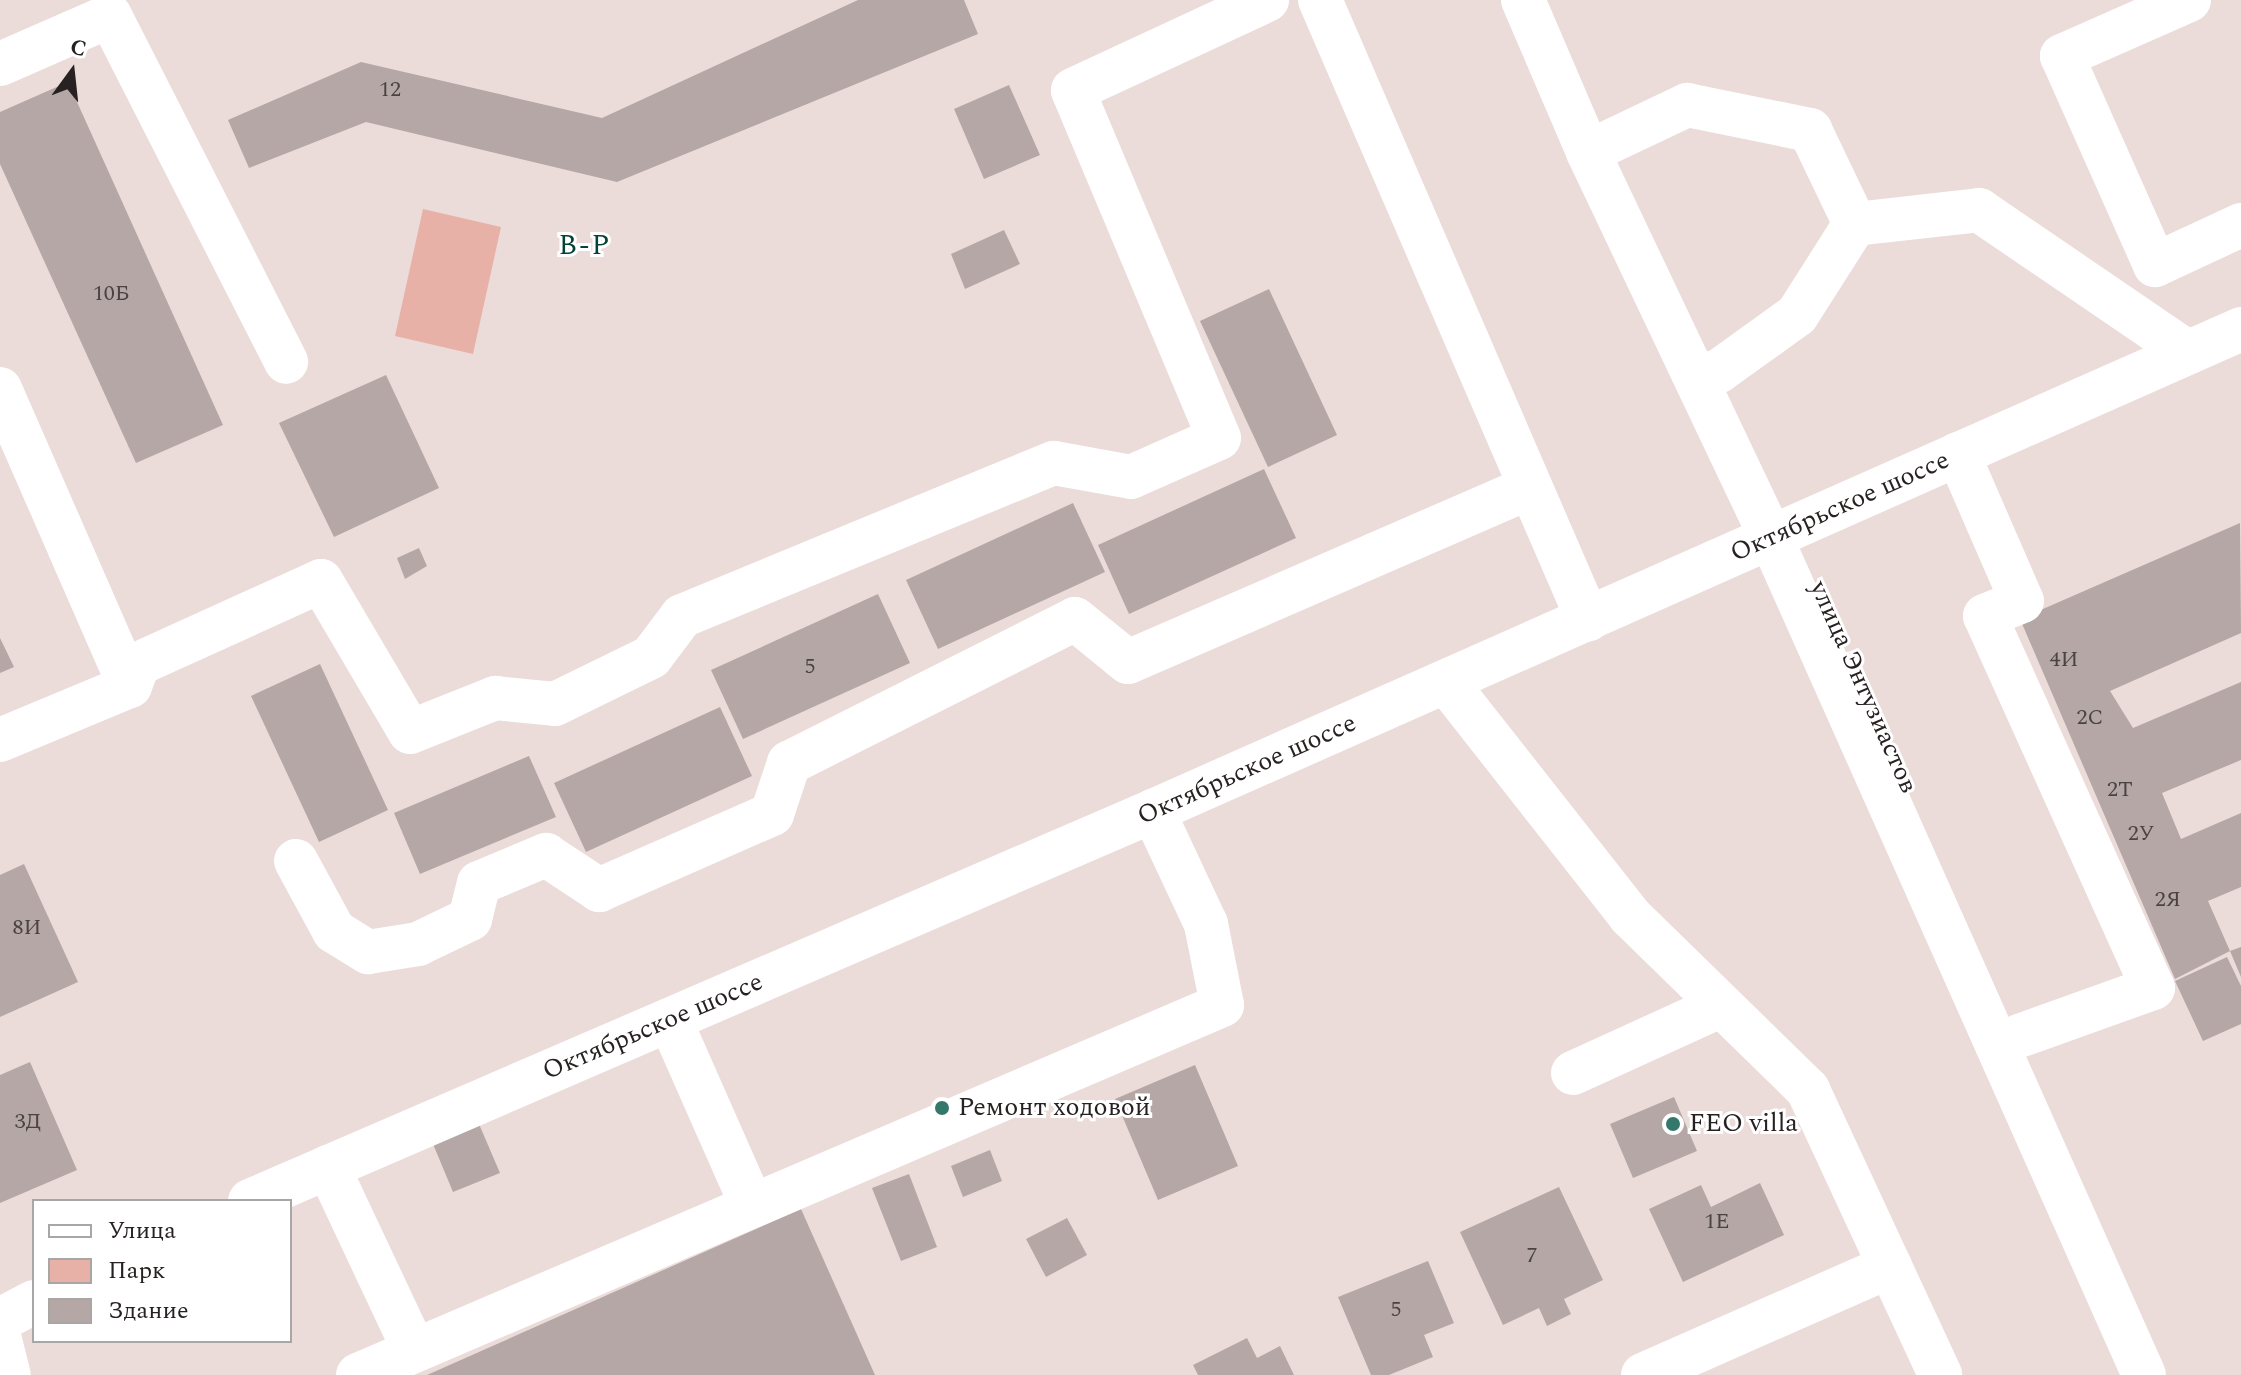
<!DOCTYPE html>
<meta charset="utf-8">
<style>
body{margin:0}
#map{position:relative;width:2241px;height:1375px;overflow:hidden;background:#ebdcda;font-family:Spectral,serif}
div>[style]{position:absolute}
[style*='--x']{left:calc(var(--x)*1px);top:calc(var(--y)*1px);width:calc(var(--w)*1px);rotate:calc(var(--a)*1deg)}
.green>*{inset:0;background:#e7b1a8}
.building>*{inset:0;background:#b5a7a5}
.minor>*{height:44px;margin:-22px;padding:0 22px;transform-origin:22px;border-radius:22px;background:#fff}
.dots>*{width:22px;height:22px;translate:-50% -50%;box-sizing:border-box;border:4px solid #fff;border-radius:50%}
span{translate:-50% -50%;white-space:nowrap;text-align:center;line-height:1.15;-webkit-text-stroke:6px #fff;paint-order:stroke}
.number-label{font-size:22px;color:#4a4342}
.number-label span{-webkit-text-stroke-width:0}
.street-label{font-size:26px;color:#272221}
.poi-label{font-size:26px;color:#272221}
.left{translate:0 -50%;text-align:left}
.neighbourhood-label{font-size:28px;color:#034238;letter-spacing:2px}
.legend{position:absolute;left:32px;top:1199px;width:260px;height:144px;box-sizing:border-box;background:#fff;border:2px solid #a9a7a6;margin:0;padding:10px 14px;list-style:none;font-size:24px;color:#272221}
.legend li{display:flex;align-items:center;gap:16px;height:40px}
.legend b{width:40px;border:2px solid #a9a7a6}
.north{position:absolute;left:32px;top:32px;width:80px;height:80px;-webkit-text-stroke:6px #fff;paint-order:stroke;rotate:15deg;font-size:22px;font-weight:700;line-height:32px;text-align:center;color:#272221}
.north::after{content:'';display:block;margin:auto;width:28px;height:36px;background:#272221;clip-path:polygon(50% 0,100% 100%,50% 72%,0 100%)}
</style>
<div id="map">
<div class="green">
<div style="clip-path:polygon(423px 209px,501px 227px,473px 354px,395px 336px)"></div>
</div>
<div class="building">
<div style="clip-path:polygon(858px 0,964px 0,978px 34px,617px 182px,366px 122px,249px 168px,228px 120px,361px 62px,602px 118px)"></div>
<div style="clip-path:polygon(68px 82px,223px 425px,136px 463px,0 164px,0 112px)"></div>
<div style="clip-path:polygon(1009px 85px,1040px 155px,984px 179px,954px 109px)"></div>
<div style="clip-path:polygon(1004px 230px,1020px 264px,965px 289px,951px 254px)"></div>
<div style="clip-path:polygon(1269px 289px,1337px 435px,1268px 467px,1200px 321px)"></div>
<div style="clip-path:polygon(386px 375px,439px 488px,334px 537px,279px 423px)"></div>
<div style="clip-path:polygon(1264px 469px,1296px 538px,1129px 614px,1098px 545px)"></div>
<div style="clip-path:polygon(1073px 503px,1105px 572px,938px 649px,906px 580px)"></div>
<div style="clip-path:polygon(2240px 523px,2241px 633px,2110px 691px,2133px 728px,2241px 682px,2241px 760px,2162px 793px,2181px 839px,2241px 813px,2241px 887px,2208px 901px,2230px 951px,2175px 979px,2020px 619px)"></div>
<div style="clip-path:polygon(419px 548px,427px 566px,405px 579px,397px 558px)"></div>
<div style="clip-path:polygon(878px 594px,910px 663px,743px 739px,711px 670px)"></div>
<div style="clip-path:polygon(0 638px,14px 667px,0 673px)"></div>
<div style="clip-path:polygon(320px 664px,388px 810px,319px 842px,251px 696px)"></div>
<div style="clip-path:polygon(720px 707px,752px 776px,586px 852px,554px 783px)"></div>
<div style="clip-path:polygon(529px 756px,556px 817px,420px 874px,394px 813px)"></div>
<div style="clip-path:polygon(24px 864px,78px 982px,0 1017px,0 875px)"></div>
<div style="clip-path:polygon(2241px 947px,2241px 977px,2230px 951px)"></div>
<div style="clip-path:polygon(2227px 957px,2241px 986px,2241px 1024px,2203px 1041px,2175px 981px)"></div>
<div style="clip-path:polygon(30px 1062px,77px 1170px,0 1203px,0 1075px)"></div>
<div style="clip-path:polygon(1195px 1065px,1238px 1166px,1158px 1200px,1115px 1099px)"></div>
<div style="clip-path:polygon(1674px 1097px,1697px 1151px,1633px 1178px,1610px 1124px)"></div>
<div style="clip-path:polygon(479px 1124px,500px 1173px,453px 1192px,433px 1144px)"></div>
<div style="clip-path:polygon(990px 1150px,1002px 1181px,963px 1197px,951px 1166px)"></div>
<div style="clip-path:polygon(909px 1174px,937px 1247px,901px 1261px,872px 1188px)"></div>
<div style="clip-path:polygon(1760px 1183px,1784px 1235px,1683px 1282px,1649px 1209px,1701px 1185px,1711px 1207px)"></div>
<div style="clip-path:polygon(1559px 1187px,1603px 1280px,1564px 1299px,1571px 1314px,1547px 1326px,1539px 1308px,1503px 1325px,1460px 1232px)"></div>
<div style="clip-path:polygon(801px 1209px,875px 1375px,427px 1375px)"></div>
<div style="clip-path:polygon(1067px 1218px,1087px 1255px,1046px 1277px,1026px 1239px)"></div>
<div style="clip-path:polygon(1428px 1261px,1454px 1323px,1424px 1335px,1433px 1357px,1389px 1375px,1371px 1375px,1338px 1297px)"></div>
<div style="clip-path:polygon(1247px 1338px,1257px 1358px,1280px 1346px,1294px 1375px,1198px 1375px,1193px 1365px)"></div>
</div>
<div class="minor">
<div style="--x:1320;--y:0;--w:675;--a:66.62"></div>
<div style="--x:1523;--y:0;--w:165;--a:66.8"></div>
<div style="--x:1588;--y:152;--w:427;--a:64.6"></div>
<div style="--x:1771;--y:538;--w:916;--a:65.98"></div>
<div style="--x:2189;--y:0;--w:139;--a:156.2"></div>
<div style="--x:2062;--y:56;--w:229;--a:66"></div>
<div style="--x:2155;--y:265;--w:95;--a:-24.9"></div>
<div style="--x:0;--y:64;--w:120;--a:-23.6"></div>
<div style="--x:110;--y:16;--w:388;--a:63"></div>
<div style="--x:1588;--y:152;--w:110;--a:-25.4"></div>
<div style="--x:1687;--y:105;--w:126;--a:11.5"></div>
<div style="--x:1810;--y:130;--w:104;--a:64.4"></div>
<div style="--x:1855;--y:224;--w:125;--a:-6.4"></div>
<div style="--x:1979;--y:210;--w:250;--a:34.3"></div>
<div style="--x:1698;--y:377;--w:22;--a:-16"></div>
<div style="--x:1719;--y:371;--w:96;--a:-35.7"></div>
<div style="--x:1797;--y:315;--w:108;--a:-57.5"></div>
<div style="--x:0;--y:389;--w:324;--a:66.4"></div>
<div style="--x:130;--y:686;--w:23;--a:-70"></div>
<div style="--x:138;--y:664;--w:201;--a:-24.4"></div>
<div style="--x:321;--y:581;--w:175;--a:59.5"></div>
<div style="--x:410;--y:732;--w:92;--a:-21.8"></div>
<div style="--x:495;--y:698;--w:60;--a:5.7"></div>
<div style="--x:555;--y:704;--w:107;--a:-26.1"></div>
<div style="--x:651;--y:657;--w:51;--a:-52.9"></div>
<div style="--x:682;--y:616;--w:402;--a:-22.4"></div>
<div style="--x:1054;--y:463;--w:78;--a:10.3"></div>
<div style="--x:1131;--y:477;--w:96;--a:-23.9"></div>
<div style="--x:1219;--y:438;--w:377;--a:-112.8"></div>
<div style="--x:1073;--y:90;--w:214;--a:-24.9"></div>
<div style="--x:1958;--y:454;--w:160;--a:66.5"></div>
<div style="--x:2022;--y:601;--w:40;--a:158"></div>
<div style="--x:1985;--y:616;--w:408;--a:65.7"></div>
<div style="--x:2153;--y:988;--w:142;--a:160.3"></div>
<div style="--x:1446;--y:682;--w:298;--a:51.8"></div>
<div style="--x:1630;--y:916;--w:249;--a:44.3"></div>
<div style="--x:1808;--y:1090;--w:314;--a:65.1"></div>
<div style="--x:0;--y:740;--w:141;--a:-22.6"></div>
<div style="--x:296;--y:861;--w:80;--a:61.5"></div>
<div style="--x:334;--y:931;--w:40;--a:32"></div>
<div style="--x:368;--y:952;--w:51;--a:-9.1"></div>
<div style="--x:418;--y:944;--w:58;--a:-25.7"></div>
<div style="--x:470;--y:919;--w:37;--a:-76"></div>
<div style="--x:479;--y:883;--w:73;--a:-22.7"></div>
<div style="--x:546;--y:855;--w:64;--a:33.4"></div>
<div style="--x:599;--y:890;--w:189;--a:-23.7"></div>
<div style="--x:772;--y:814;--w:54;--a:-71.6"></div>
<div style="--x:789;--y:763;--w:320;--a:-26.7"></div>
<div style="--x:1075;--y:619;--w:68;--a:39.1"></div>
<div style="--x:1128;--y:662;--w:438;--a:-23.5"></div>
<div style="--x:670;--y:1020;--w:203;--a:66.2"></div>
<div style="--x:1573;--y:1073;--w:159;--a:-24.5"></div>
<div style="--x:328;--y:1167;--w:202;--a:64.8"></div>
<div style="--x:250;--y:1201;--w:984;--a:-23.36"></div>
<div style="--x:1153;--y:811;--w:1190;--a:-23.89"></div>
<div style="--x:0;--y:1320;--w:38;--a:-28"></div>
<div style="--x:0;--y:1340;--w:36;--a:76"></div>
<div style="--x:358;--y:1375;--w:940;--a:-23.18"></div>
<div style="--x:1222;--y:1005;--w:83;--a:-101.2"></div>
<div style="--x:1206;--y:924;--w:125;--a:-115.1"></div>
<div style="--x:1643;--y:1375;--w:270;--a:-23.8"></div>
</div>
<div class="dots">
<div style="left:942px;top:1108px;background:#34786b"></div>
<div style="left:1673px;top:1124px;background:#34786b"></div>
</div>
<div class="number-label">
<span style="left:390px;top:90px">12</span>
<span style="left:111px;top:294px">10Б</span>
<span style="left:2064px;top:660px">4И</span>
<span style="left:810px;top:667px">5</span>
<span style="left:2090px;top:718px">2С</span>
<span style="left:2120px;top:790px">2Т</span>
<span style="left:2141px;top:834px">2У</span>
<span style="left:2168px;top:900px">2Я</span>
<span style="left:27px;top:928px">8И</span>
<span style="left:28px;top:1122px">3Д</span>
<span style="left:1717px;top:1222px">1Е</span>
<span style="left:1532px;top:1256px">7</span>
<span style="left:1396px;top:1310px">5</span>
</div>
<div class="street-label">
<span style="left:1840px;top:507px;rotate:-24deg">Октябрьское шоссе</span>
<span style="left:1863px;top:687px;rotate:66deg">улица Энтузиастов</span>
<span style="left:1247px;top:770px;rotate:-24deg">Октябрьское шоссе</span>
<span style="left:653px;top:1027px;rotate:-23deg">Октябрьское шоссе</span>
</div>
<div class="poi-label">
<span class="left" style="left:958px;top:1108px">Ремонт ходовой</span>
<span class="left" style="left:1689px;top:1124px">FEO villa</span>
</div>
<div class="neighbourhood-label">
<span style="left:585px;top:246px">В-Р</span>
</div>
<ul class="legend">
<li><b style="height:10px;background:#fff"></b>Улица</li>
<li><b style="height:22px;background:#e7b1a8"></b>Парк</li>
<li><b style="height:22px;background:#b5a7a5"></b>Здание</li>
</ul>
<div class="north">С</div>
</div>
